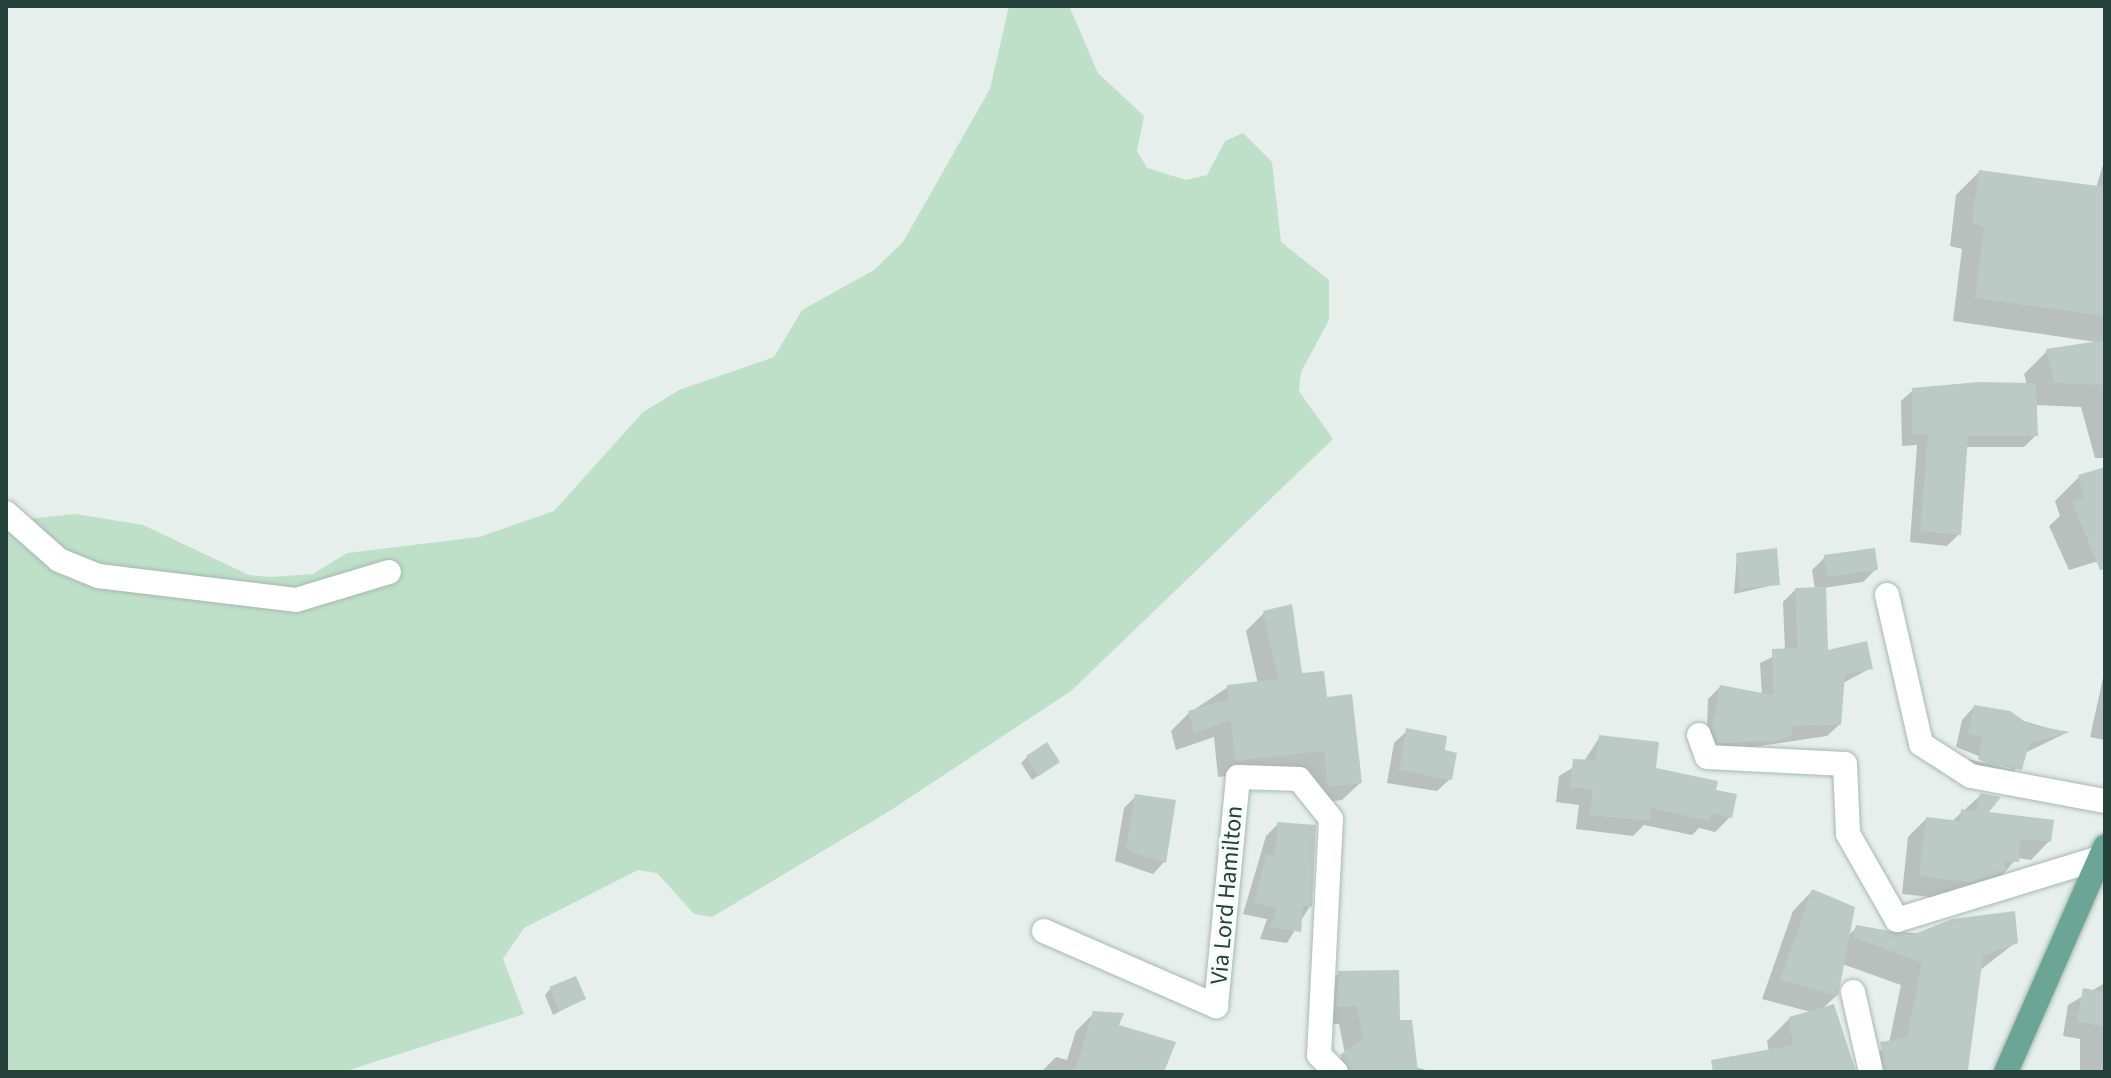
<!DOCTYPE html>
<style>
body{margin:0}
#map{position:relative;width:2111px;height:1078px;overflow:hidden;background:#e6efeb;font-family:"Source Sans 3",sans-serif}
div>[style]{position:absolute}
[style*='--x']{left:calc(var(--x)*1px);top:calc(var(--y)*1px);width:calc(var(--w)*1px);rotate:calc(var(--a)*1deg)}
.green>*{inset:0;background:#bfe0c8}
.shadow>*{inset:0;background:#0003}
.building>*{inset:0;background:#bbcac4}
.roads{filter:drop-shadow(0 0 2px #a8b8b2) drop-shadow(0 0 2px #a8b8b2)}
.minor>*{height:24px;margin:-12px;padding:0 12px;transform-origin:12px;border-radius:12px;background:#fff}
.major>*{height:24px;margin:-12px;padding:0 12px;transform-origin:12px;border-radius:12px;background:#6aa596}
span{translate:-50% -50%;white-space:nowrap;text-align:center;line-height:1.15;-webkit-text-stroke:6px #f7fbf9;paint-order:stroke}
.street-label{font-size:24px;color:#24423a}
.frame{position:absolute;inset:0;border:8px solid #24423a;pointer-events:none}
</style>
<div id="map">
<div class="green">
<div style="clip-path:polygon(1009px 6px,1069px 6px,1098px 73px,1144px 116px,1137px 151px,1147px 168px,1186px 180px,1207px 175px,1225px 141px,1243px 133px,1272px 162px,1281px 242px,1329px 280px,1329px 320px,1301px 372px,1299px 391px,1333px 439px,1071px 691px,888px 812px,712px 917px,694px 914px,657px 873px,638px 870px,524px 928px,503px 959px,524px 1014px,343px 1072px,6px 1072px,6px 521px,76px 514px,143px 525px,249px 575px,271px 577px,313px 574px,347px 553px,479px 537px,554px 511px,643px 412px,679px 390px,774px 357px,802px 310px,874px 270px,903px 242px,990px 89px)"></div>
</div>
<div class="shadow">
<div style="clip-path:polygon(2105px 158px,2105px 458px,2095px 458px,2081px 407px,2035px 405px,2036px 435px,2024px 447px,1966px 447px,1959px 534px,1947px 546px,1910px 542px,1917px 445px,1902px 446px,1901px 401px,1913px 390px,2027px 385px,2024px 374px,2047px 351px,2096px 342px,1953px 321px,1962px 249px,1950px 246px,1956px 195px,1979px 172px,2096px 188px)"></div>
<div style="clip-path:polygon(2105px 469px,2105px 559px,2069px 570px,2049px 526px,2060px 516px,2055px 501px,2079px 477px)"></div>
<div style="clip-path:polygon(1737px 555px,1778px 584px,1734px 594px)"></div>
<div style="clip-path:polygon(1825px 557px,1876px 569px,1863px 582px,1824px 588px,1826px 653px,1871px 668px,1843px 683px,1840px 724px,1827px 736px,1706px 754px,1708px 699px,1720px 687px,1762px 695px,1760px 663px,1785px 651px,1783px 602px,1795px 590px,1815px 589px,1812px 570px)"></div>
<div style="clip-path:polygon(1264px 613px,1301px 675px,1325px 699px,1360px 783px,1342px 800px,1310px 804px,1306px 768px,1218px 777px,1214px 737px,1176px 750px,1171px 731px,1189px 713px,1228px 687px,1258px 684px,1246px 631px)"></div>
<div style="clip-path:polygon(2105px 669px,2105px 740px,2090px 737px)"></div>
<div style="clip-path:polygon(1974px 707px,2066px 733px,2025px 753px,2008px 782px,1966px 772px,1968px 759px,2014px 770px,1956px 747px,1962px 720px)"></div>
<div style="clip-path:polygon(1407px 731px,1442px 752px,1450px 779px,1437px 791px,1387px 783px,1394px 743px)"></div>
<div style="clip-path:polygon(1600px 737px,1654px 769px,1730px 817px,1715px 832px,1699px 828px,1692px 835px,1644px 825px,1633px 836px,1576px 829px,1579px 805px,1556px 802px,1559px 776px,1584px 761px)"></div>
<div style="clip-path:polygon(1027px 757px,1051px 767px,1032px 780px,1021px 763px)"></div>
<div style="clip-path:polygon(1981px 795px,1985px 814px,2049px 841px,2031px 860px,2017px 858px,1998px 880px,1950px 899px,1902px 894px,1908px 837px,1926px 819px,1951px 822px)"></div>
<div style="clip-path:polygon(1136px 796px,1164px 862px,1153px 874px,1115px 861px,1124px 808px)"></div>
<div style="clip-path:polygon(1278px 824px,1310px 906px,1287px 943px,1260px 939px,1267px 919px,1243px 914px,1266px 836px)"></div>
<div style="clip-path:polygon(1812px 891px,1847px 937px,1856px 928px,2016px 942px,1979px 971px,1963px 1072px,1857px 1072px,1889px 1043px,1901px 985px,1842px 964px,1837px 995px,1822px 1009px,1854px 1072px,1732px 1072px,1769px 1052px,1767px 1041px,1790px 1018px,1811px 1012px,1762px 999px,1793px 911px)"></div>
<div style="clip-path:polygon(1339px 973px,1398px 1023px,1415px 1067px,1434px 1072px,1326px 1072px,1345px 1054px,1339px 1024px,1319px 1024px,1321px 992px)"></div>
<div style="clip-path:polygon(2103px 984px,2105px 1072px,2080px 1072px,2080px 1039px,2063px 1036px,2068px 1005px)"></div>
<div style="clip-path:polygon(550px 989px,584px 999px,553px 1015px,545px 995px)"></div>
<div style="clip-path:polygon(1094px 1013px,1116px 1026px,1162px 1072px,1041px 1072px,1056px 1057px,1067px 1060px,1076px 1031px)"></div>
</div>
<div class="building">
<div style="clip-path:polygon(1979px 170px,2105px 187px,2105px 316px,1975px 298px,1984px 226px,1972px 223px)"></div>
<div style="clip-path:polygon(2105px 340px,2105px 385px,2054px 383px,2046px 349px)"></div>
<div style="clip-path:polygon(1979px 382px,2036px 383px,2038px 436px,1968px 436px,1961px 535px,1920px 531px,1928px 435px,1912px 435px,1912px 388px)"></div>
<div style="clip-path:polygon(2105px 467px,2105px 569px,2100px 570px,2072px 501px,2084px 497px,2078px 475px)"></div>
<div style="clip-path:polygon(1777px 548px,1780px 585px,1739px 589px,1736px 553px)"></div>
<div style="clip-path:polygon(1875px 548px,1878px 570px,1827px 577px,1824px 555px)"></div>
<div style="clip-path:polygon(1826px 587px,1828px 650px,1867px 641px,1873px 669px,1845px 674px,1841px 725px,1793px 726px,1792px 735px,1778px 741px,1718px 743px,1712px 728px,1720px 685px,1773px 695px,1772px 649px,1797px 648px,1795px 588px)"></div>
<div style="clip-path:polygon(1292px 604px,1302px 673px,1324px 671px,1327px 697px,1352px 694px,1362px 783px,1328px 787px,1324px 751px,1235px 761px,1231px 720px,1194px 733px,1188px 711px,1229px 699px,1227px 685px,1278px 679px,1263px 611px)"></div>
<div style="clip-path:polygon(1974px 705px,2010px 711px,2030px 725px,2070px 732px,2029px 744px,2022px 770px,1987px 764px,1978px 759px,1982px 737px,1968px 734px)"></div>
<div style="clip-path:polygon(1406px 728px,1447px 736px,1445px 750px,1457px 753px,1452px 780px,1399px 770px)"></div>
<div style="clip-path:polygon(1599px 735px,1659px 742px,1656px 768px,1718px 781px,1716px 790px,1737px 794px,1732px 818px,1711px 813px,1709px 821px,1651px 808px,1650px 821px,1590px 815px,1593px 790px,1570px 787px,1573px 759px,1596px 760px)"></div>
<div style="clip-path:polygon(1047px 742px,1060px 762px,1039px 776px,1026px 756px)"></div>
<div style="clip-path:polygon(1980px 793px,2001px 797px,1989px 812px,2054px 820px,2051px 842px,2021px 839px,2019px 862px,2003px 861px,2006px 871px,1970px 882px,1919px 876px,1926px 817px,1960px 821px,1961px 809px,1976px 811px)"></div>
<div style="clip-path:polygon(1135px 794px,1176px 800px,1166px 863px,1126px 850px)"></div>
<div style="clip-path:polygon(1277px 822px,1316px 825px,1312px 907px,1303px 906px,1301px 932px,1270px 927px,1277px 908px,1254px 903px,1266px 855px,1275px 855px)"></div>
<div style="clip-path:polygon(1812px 889px,1855px 907px,1838px 996px,1780px 980px)"></div>
<div style="clip-path:polygon(2015px 911px,2018px 943px,1983px 956px,1968px 1070px,1886px 1072px,1880px 1042px,1907px 1038px,1922px 963px,1853px 937px,1856px 925px,1912px 935px,1952px 919px)"></div>
<div style="clip-path:polygon(1399px 970px,1400px 1020px,1412px 1020px,1418px 1072px,1351px 1072px,1340px 1055px,1363px 1038px,1357px 1006px,1336px 1007px,1338px 971px)"></div>
<div style="clip-path:polygon(576px 976px,586px 999px,559px 1011px,549px 987px)"></div>
<div style="clip-path:polygon(2083px 988px,2105px 992px,2105px 1026px,2077px 1022px)"></div>
<div style="clip-path:polygon(1834px 1004px,1856px 1072px,1713px 1072px,1711px 1060px,1793px 1045px,1789px 1017px)"></div>
<div style="clip-path:polygon(1093px 1011px,1124px 1013px,1119px 1025px,1176px 1042px,1164px 1072px,1075px 1072px)"></div>
</div>
<div class="roads">
<div class="minor">
<div style="--x:6;--y:513;--w:71;--a:41.6"></div>
<div style="--x:59;--y:560;--w:42;--a:22.3"></div>
<div style="--x:98;--y:576;--w:199;--a:6.9"></div>
<div style="--x:296;--y:600;--w:97;--a:-16.8"></div>
<div style="--x:1887;--y:595;--w:153;--a:77.1"></div>
<div style="--x:1921;--y:744;--w:59;--a:32.6"></div>
<div style="--x:1971;--y:776;--w:136;--a:10.6"></div>
<div style="--x:1699;--y:735;--w:23;--a:70"></div>
<div style="--x:1707;--y:757;--w:138;--a:2.9"></div>
<div style="--x:1845;--y:764;--w:70;--a:87.5"></div>
<div style="--x:1848;--y:834;--w:99;--a:60.3"></div>
<div style="--x:1897;--y:920;--w:212;--a:-17"></div>
<div style="--x:1044;--y:931;--w:188;--a:23.6"></div>
<div style="--x:1216;--y:1006;--w:230;--a:-84.5"></div>
<div style="--x:1238;--y:777;--w:61;--a:1.9"></div>
<div style="--x:1299;--y:779;--w:51;--a:51.3"></div>
<div style="--x:1331;--y:819;--w:236;--a:92.9"></div>
<div style="--x:1319;--y:1055;--w:24;--a:45"></div>
<div style="--x:1853;--y:992;--w:82;--a:77.3"></div>
</div>
<div class="major">
<div style="--x:2006;--y:1072;--w:246;--a:-66.3"></div>
</div>
</div>
<div class="street-label">
<span style="left:1227px;top:895px;rotate:-85deg">Via Lord Hamilton</span>
</div>
<div class="frame"></div>
</div>
